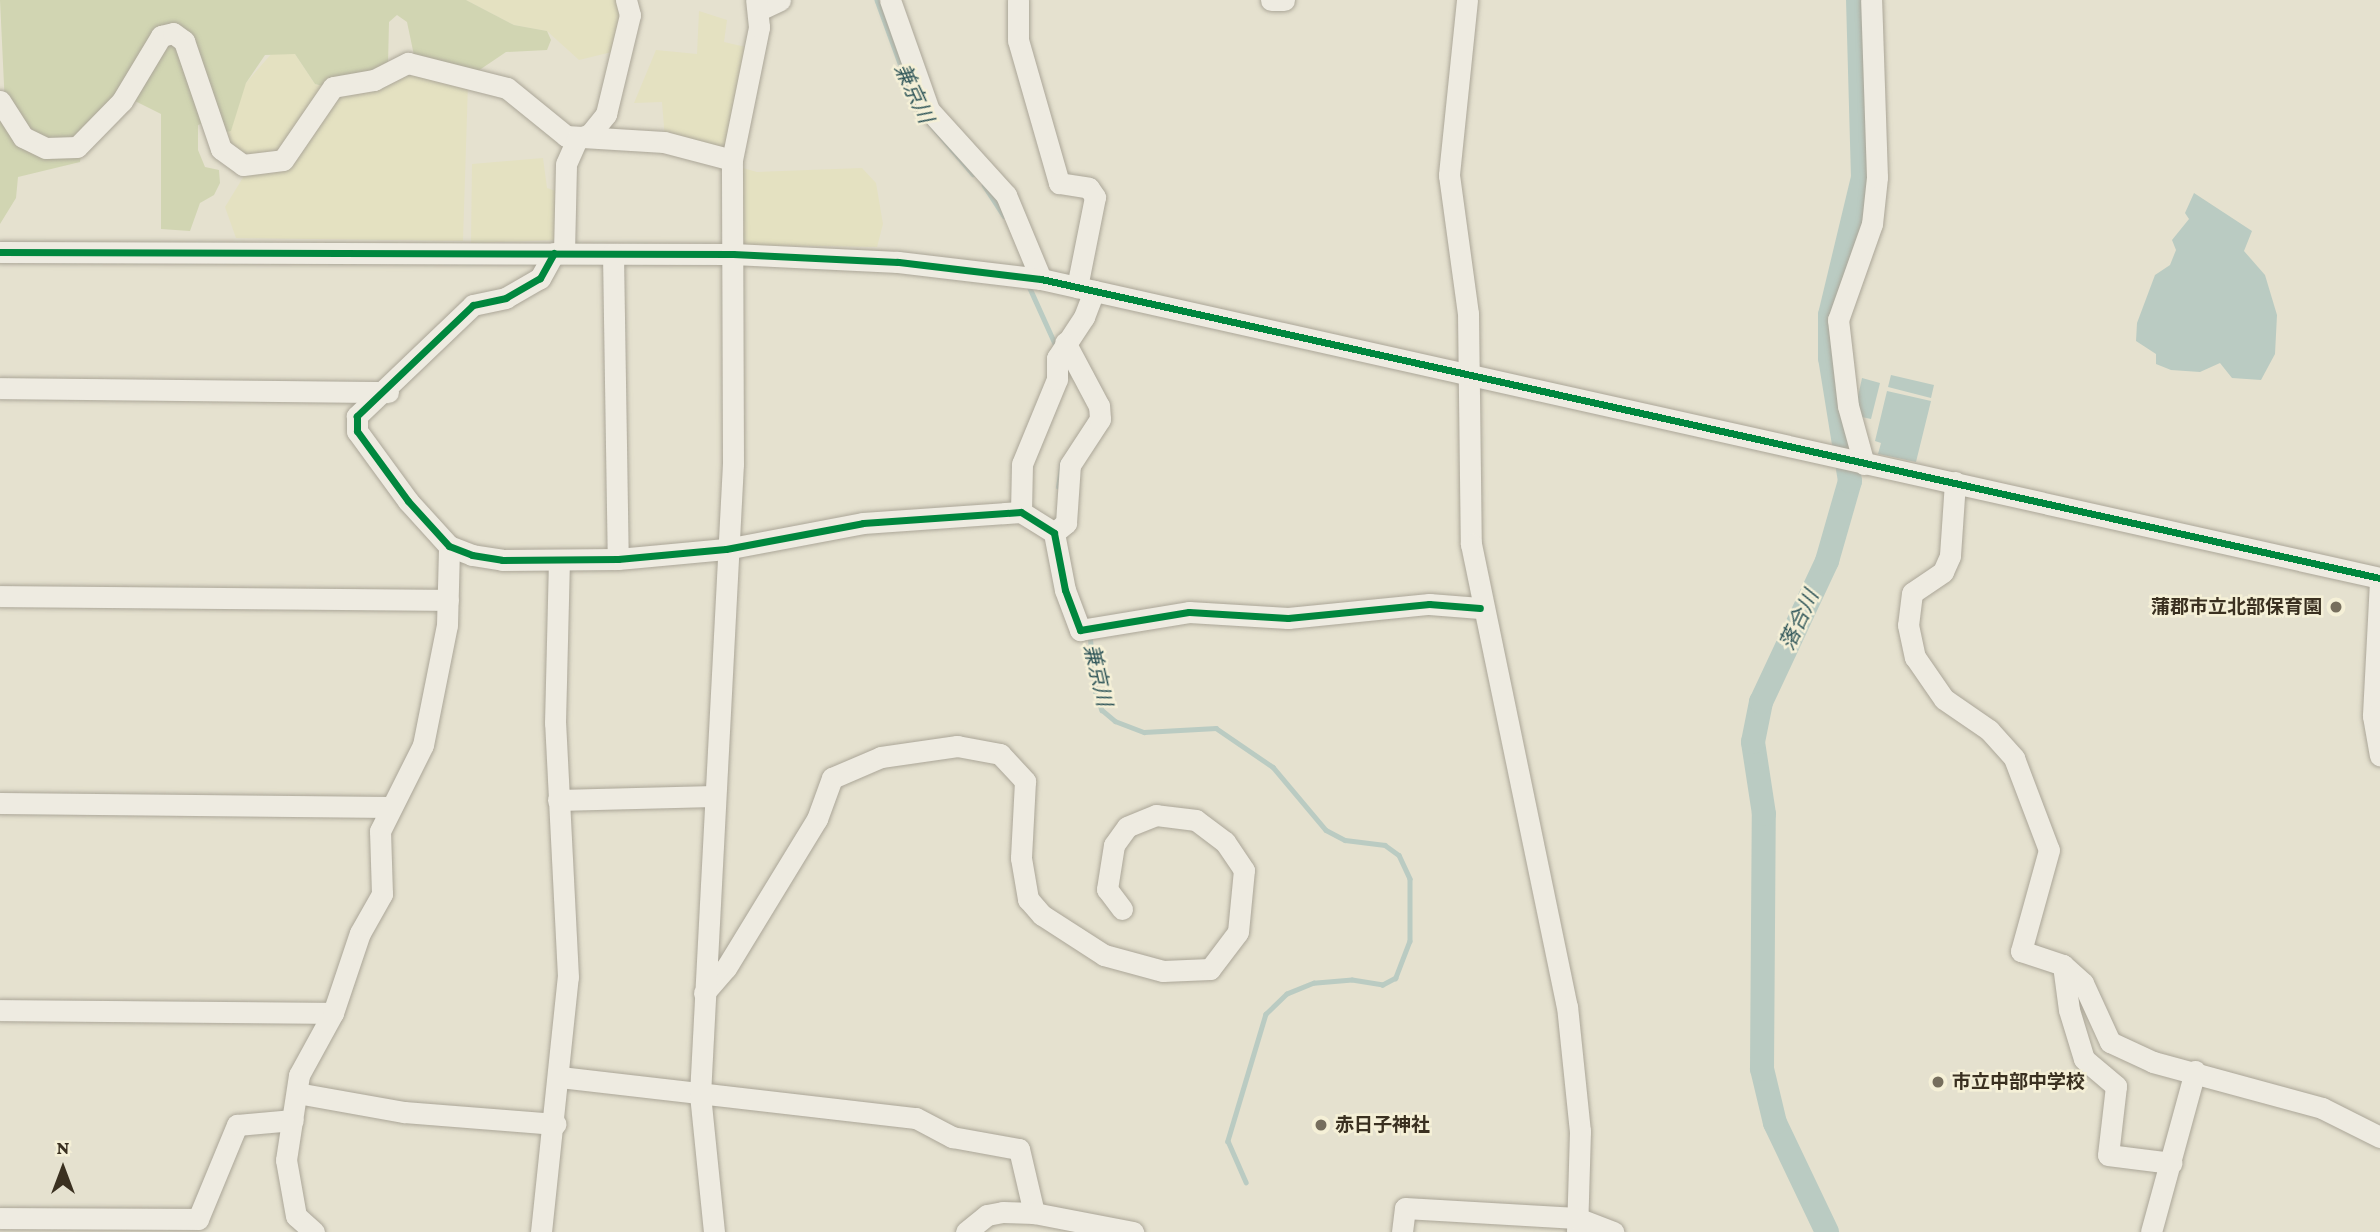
<!DOCTYPE html>
<meta charset="utf-8">
<style>
body{margin:0}
#map{position:relative;width:2380px;height:1232px;overflow:hidden;background:#e5e1cf;font-family:"Crimson Pro","Noto Sans JP",serif}
div>[style]{position:absolute}
[style*='--x']{left:calc(var(--x)*1px);top:calc(var(--y)*1px);width:calc(var(--w)*1px);rotate:calc(var(--a)*1deg)}
.farmland>*{inset:0;background:#e4e1c1}
.green>*{inset:0;background:#d1d5b2}
.water>*{inset:0;background:#bacbc2}
.stream>*{height:4.5px;margin:-2.25px;padding:0 2.25px;transform-origin:2.25px;border-radius:2.25px;background:#bacbc2}
.river>*{height:24px;margin:-12px;padding:0 12px;transform-origin:12px;border-radius:12px;background:#bacbc2}
.roads{filter:drop-shadow(0 0 2px #aba698) drop-shadow(0 0 2px #aba698)}
.minor>*{height:21px;margin:-10.5px;padding:0 10.5px;transform-origin:10.5px;border-radius:10.5px;background:#eeebe1}
.cycleway>*{height:7px;margin:-3.5px;padding:0 3.5px;transform-origin:3.5px;border-radius:3.5px;background:#00873e}
.dots>*{width:19px;height:19px;translate:-50% -50%;box-sizing:border-box;border:4px solid #f5f0d7;border-radius:50%}
span{translate:-50% -50%;white-space:nowrap;text-align:center;line-height:1.15;-webkit-text-stroke:5px #f5f0d7;paint-order:stroke}
.poi-label{font-size:19px;color:#3a3020;font-weight:700}
.right{translate:-100% -50%;text-align:right}
.left{translate:0 -50%;text-align:left}
.water-label{font-size:21px;color:#305659;font-style:italic}
.north{position:absolute;left:28px;top:1134px;width:70px;height:70px;-webkit-text-stroke:5px #f5f0d7;paint-order:stroke;rotate:0deg;font-size:19px;font-weight:700;line-height:28px;text-align:center;color:#3a3020}
.north::after{content:'';display:block;margin:auto;width:24px;height:32px;background:#3a3020;clip-path:polygon(50% 0,100% 100%,50% 72%,0 100%)}
</style>
<div id="map">
<div class="farmland">
<div style="clip-path:polygon(466px 0,621px 0,616px 51px,579px 60px,547px 31px,514px 25px)"></div>
<div style="clip-path:polygon(699px 11px,727px 20px,724px 42px,750px 48px,727px 152px,665px 139px,662px 102px,634px 103px,656px 50px,697px 54px)"></div>
<div style="clip-path:polygon(273px 52px,295px 54px,315px 84px,323px 86px,275px 160px,244px 161px,221px 133px,246px 83px)"></div>
<div style="clip-path:polygon(407px 67px,468px 83px,463px 241px,236px 238px,225px 207px,247px 171px,268px 169px,324px 100px)"></div>
<div style="clip-path:polygon(543px 158px,547px 188px,559px 192px,558px 240px,471px 243px,472px 164px)"></div>
<div style="clip-path:polygon(739px 167px,757px 172px,862px 168px,876px 183px,883px 224px,877px 247px,743px 245px,738px 240px)"></div>
</div>
<div class="green">
<div style="clip-path:polygon(0 0,466px 0,514px 25px,547px 31px,551px 40px,547px 50px,506px 52px,475px 73px,415px 60px,407px 22px,397px 15px,389px 22px,388px 64px,375px 76px,323px 86px,315px 84px,295px 54px,265px 55px,246px 83px,231px 131px,221px 133px,182px 33px,145px 61px,77px 141px,39px 142px,5px 106px)"></div>
<div style="clip-path:polygon(173px 37px,206px 122px,198px 125px,198px 150px,205px 167px,219px 170px,220px 183px,214px 195px,200px 203px,190px 231px,161px 229px,161px 114px,129px 98px)"></div>
<div style="clip-path:polygon(0 113px,9px 129px,82px 149px,80px 162px,18px 177px,16px 198px,0 224px)"></div>
</div>
<div class="water">
<div style="clip-path:polygon(2194px 193px,2252px 231px,2244px 251px,2265px 275px,2277px 315px,2275px 354px,2261px 380px,2232px 378px,2220px 363px,2200px 372px,2171px 370px,2156px 364px,2156px 354px,2136px 341px,2137px 323px,2155px 275px,2170px 265px,2176px 250px,2172px 240px,2189px 219px,2185px 213px)"></div>
<div style="clip-path:polygon(1891px 375px,1934px 385px,1931px 398px,1888px 387px)"></div>
<div style="clip-path:polygon(1862px 378px,1880px 383px,1871px 419px,1862px 417px,1857px 401px)"></div>
<div style="clip-path:polygon(1887px 391px,1931px 401px,1916px 462px,1878px 454px,1881px 443px,1875px 441px)"></div>
</div>
<div class="stream">
<div style="--x:877;--y:0;--w:114;--a:70"></div>
<div style="--x:916;--y:107;--w:88;--a:49.6"></div>
<div style="--x:984;--y:185;--w:37;--a:57"></div>
<div style="--x:1029;--y:286;--w:68;--a:65.7"></div>
<div style="--x:1058;--y:487;--w:25;--a:-81"></div>
<div style="--x:1090;--y:635;--w:58;--a:84.1"></div>
<div style="--x:1096;--y:693;--w:18;--a:71"></div>
<div style="--x:1102;--y:710;--w:17;--a:40"></div>
<div style="--x:1115;--y:721;--w:31;--a:21"></div>
<div style="--x:1144;--y:732;--w:72;--a:-3.2"></div>
<div style="--x:1216;--y:728;--w:69;--a:34.4"></div>
<div style="--x:1273;--y:767;--w:82;--a:49.9"></div>
<div style="--x:1326;--y:830;--w:21;--a:28"></div>
<div style="--x:1345;--y:840;--w:40;--a:7.1"></div>
<div style="--x:1385;--y:845;--w:17;--a:36"></div>
<div style="--x:1399;--y:855;--w:26;--a:65"></div>
<div style="--x:1410;--y:879;--w:62;--a:90"></div>
<div style="--x:1410;--y:941;--w:40;--a:111"></div>
<div style="--x:1396;--y:978;--w:15;--a:152"></div>
<div style="--x:1383;--y:985;--w:31;--a:-171"></div>
<div style="--x:1352;--y:980;--w:38;--a:175"></div>
<div style="--x:1314;--y:983;--w:29;--a:158"></div>
<div style="--x:1287;--y:994;--w:29;--a:136"></div>
<div style="--x:1266;--y:1014;--w:133;--a:106.7"></div>
<div style="--x:1228;--y:1141;--w:45;--a:66.3"></div>
</div>
<div class="river">
<div style="--x:1827;--y:1232;--w:121;--a:-115.5"></div>
<div style="--x:1775;--y:1123;--w:56;--a:-103.5"></div>
<div style="--x:1762;--y:1069;--w:255;--a:-89.6"></div>
<div style="--x:1764;--y:814;--w:73;--a:-98.7"></div>
<div style="--x:1753;--y:742;--w:41;--a:-78.7"></div>
<div style="--x:1761;--y:702;--w:156;--a:-64.9"></div>
<div style="--x:1827;--y:561;--w:83;--a:-74"></div>
<div style="--x:1850;--y:481;--w:125;--a:-99.2"></div>
<div style="--x:1830;--y:358;--w:43;--a:-90"></div>
<div style="--x:1830;--y:315;--w:141;--a:-76.5"></div>
<div style="--x:1863;--y:178;--w:178;--a:-91.6"></div>
</div>
<div class="roads">
<div class="minor">
<div style="--x:890;--y:0;--w:117;--a:70.5"></div>
<div style="--x:929;--y:110;--w:115;--a:47.8"></div>
<div style="--x:1006;--y:195;--w:91;--a:67.4"></div>
<div style="--x:1018;--y:0;--w:40;--a:90"></div>
<div style="--x:1018;--y:40;--w:149;--a:74"></div>
<div style="--x:1059;--y:183;--w:30;--a:9"></div>
<div style="--x:1089;--y:188;--w:11;--a:56"></div>
<div style="--x:1095;--y:197;--w:92;--a:101.3"></div>
<div style="--x:1271;--y:0;--w:13;--a:0"></div>
<div style="--x:1467;--y:0;--w:176;--a:95.9"></div>
<div style="--x:1449;--y:175;--w:139;--a:82.2"></div>
<div style="--x:1468;--y:313;--w:231;--a:89.3"></div>
<div style="--x:1471;--y:544;--w:472;--a:78.3"></div>
<div style="--x:1567;--y:1006;--w:126;--a:84.1"></div>
<div style="--x:1580;--y:1131;--w:101;--a:91.7"></div>
<div style="--x:759;--y:10;--w:23;--a:-25"></div>
<div style="--x:0;--y:101;--w:43;--a:57.4"></div>
<div style="--x:23;--y:137;--w:25;--a:26"></div>
<div style="--x:46;--y:148;--w:31;--a:-2"></div>
<div style="--x:77;--y:147;--w:64;--a:-45.6"></div>
<div style="--x:122;--y:101;--w:76;--a:-59"></div>
<div style="--x:161;--y:36;--w:12;--a:-14"></div>
<div style="--x:173;--y:33;--w:14;--a:36"></div>
<div style="--x:184;--y:41;--w:114;--a:71.1"></div>
<div style="--x:221;--y:149;--w:27;--a:36"></div>
<div style="--x:243;--y:165;--w:40;--a:-7.1"></div>
<div style="--x:283;--y:160;--w:88;--a:-55.6"></div>
<div style="--x:333;--y:87;--w:42;--a:-9.7"></div>
<div style="--x:374;--y:80;--w:38;--a:-27"></div>
<div style="--x:408;--y:63;--w:102;--a:14.2"></div>
<div style="--x:507;--y:88;--w:76;--a:39.1"></div>
<div style="--x:566;--y:136;--w:98;--a:3.5"></div>
<div style="--x:664;--y:142;--w:70;--a:14.8"></div>
<div style="--x:0;--y:252;--w:733;--a:0.16"></div>
<div style="--x:733;--y:254;--w:165;--a:2.8"></div>
<div style="--x:898;--y:262;--w:144;--a:6.8"></div>
<div style="--x:1041;--y:279;--w:1372;--a:12.59"></div>
<div style="--x:554;--y:253;--w:29;--a:119"></div>
<div style="--x:540;--y:278;--w:39;--a:150"></div>
<div style="--x:506;--y:298;--w:34;--a:168"></div>
<div style="--x:473;--y:305;--w:161;--a:136.3"></div>
<div style="--x:357;--y:416;--w:15;--a:90"></div>
<div style="--x:357;--y:431;--w:87;--a:53.9"></div>
<div style="--x:408;--y:501;--w:61;--a:47.7"></div>
<div style="--x:449;--y:546;--w:25;--a:21"></div>
<div style="--x:472;--y:555;--w:30;--a:9"></div>
<div style="--x:502;--y:560;--w:116;--a:-0.5"></div>
<div style="--x:618;--y:559;--w:108;--a:-5.3"></div>
<div style="--x:726;--y:549;--w:139;--a:-10.7"></div>
<div style="--x:863;--y:523;--w:158;--a:-4"></div>
<div style="--x:1021;--y:512;--w:39;--a:32"></div>
<div style="--x:1054;--y:533;--w:58;--a:79.1"></div>
<div style="--x:1065;--y:590;--w:43;--a:69.4"></div>
<div style="--x:1080;--y:630;--w:110;--a:-9.4"></div>
<div style="--x:1189;--y:612;--w:99;--a:3.5"></div>
<div style="--x:1288;--y:618;--w:142;--a:-5.7"></div>
<div style="--x:1429;--y:604;--w:51;--a:4.5"></div>
<div style="--x:564;--y:253;--w:89;--a:-88.7"></div>
<div style="--x:566;--y:164;--w:27;--a:-66"></div>
<div style="--x:577;--y:139;--w:14;--a:-21"></div>
<div style="--x:590;--y:134;--w:26;--a:-51"></div>
<div style="--x:606;--y:114;--w:102;--a:-76.4"></div>
<div style="--x:630;--y:15;--w:16;--a:-105"></div>
<div style="--x:613;--y:254;--w:305;--a:89.1"></div>
<div style="--x:0;--y:388;--w:388;--a:0.6"></div>
<div style="--x:1864;--y:464;--w:60;--a:-105.4"></div>
<div style="--x:1848;--y:406;--w:87;--a:-96.6"></div>
<div style="--x:1838;--y:320;--w:102;--a:-70.5"></div>
<div style="--x:1872;--y:224;--w:47;--a:-83.9"></div>
<div style="--x:1877;--y:177;--w:177;--a:-91.9"></div>
<div style="--x:1955;--y:482;--w:74;--a:93.9"></div>
<div style="--x:1950;--y:556;--w:17;--a:114"></div>
<div style="--x:1943;--y:572;--w:37;--a:146"></div>
<div style="--x:1912;--y:593;--w:32;--a:97"></div>
<div style="--x:1908;--y:625;--w:33;--a:78"></div>
<div style="--x:1915;--y:657;--w:51;--a:55.4"></div>
<div style="--x:1944;--y:699;--w:55;--a:34.6"></div>
<div style="--x:1989;--y:730;--w:38;--a:48"></div>
<div style="--x:2014;--y:758;--w:98;--a:69.2"></div>
<div style="--x:2049;--y:850;--w:105;--a:105.5"></div>
<div style="--x:2021;--y:951;--w:44;--a:18.4"></div>
<div style="--x:2063;--y:965;--w:27;--a:42"></div>
<div style="--x:2083;--y:983;--w:65;--a:65.4"></div>
<div style="--x:2110;--y:1042;--w:47;--a:24.9"></div>
<div style="--x:2153;--y:1062;--w:175;--a:15.2"></div>
<div style="--x:2322;--y:1108;--w:65;--a:26.6"></div>
<div style="--x:1021;--y:512;--w:48;--a:-88.8"></div>
<div style="--x:1022;--y:464;--w:92;--a:-67.6"></div>
<div style="--x:1057;--y:379;--w:21;--a:-90"></div>
<div style="--x:1057;--y:358;--w:49;--a:-56.6"></div>
<div style="--x:1084;--y:317;--w:28;--a:-69"></div>
<div style="--x:1054;--y:533;--w:16;--a:-40"></div>
<div style="--x:1066;--y:523;--w:58;--a:-86.1"></div>
<div style="--x:1070;--y:465;--w:55;--a:-56.9"></div>
<div style="--x:1100;--y:419;--w:13;--a:-94"></div>
<div style="--x:1099;--y:406;--w:72;--a:-118"></div>
<div style="--x:2380;--y:581;--w:135;--a:93"></div>
<div style="--x:2373;--y:716;--w:40;--a:80"></div>
<div style="--x:0;--y:596;--w:448;--a:0.5"></div>
<div style="--x:558;--y:800;--w:156;--a:-1.5"></div>
<div style="--x:0;--y:803;--w:390;--a:0.6"></div>
<div style="--x:2063;--y:965;--w:45;--a:82.4"></div>
<div style="--x:2069;--y:1010;--w:51;--a:73"></div>
<div style="--x:2084;--y:1059;--w:42;--a:40.2"></div>
<div style="--x:2116;--y:1086;--w:69;--a:96.6"></div>
<div style="--x:2108;--y:1155;--w:64;--a:7.2"></div>
<div style="--x:704;--y:993;--w:33;--a:-49"></div>
<div style="--x:726;--y:968;--w:175;--a:-58.6"></div>
<div style="--x:817;--y:819;--w:44;--a:-69.9"></div>
<div style="--x:832;--y:778;--w:53;--a:-23.2"></div>
<div style="--x:881;--y:757;--w:77;--a:-8.2"></div>
<div style="--x:957;--y:746;--w:44;--a:10.5"></div>
<div style="--x:1000;--y:754;--w:37;--a:47"></div>
<div style="--x:1025;--y:781;--w:77;--a:93"></div>
<div style="--x:1021;--y:858;--w:42;--a:80.3"></div>
<div style="--x:1028;--y:899;--w:21;--a:49"></div>
<div style="--x:1042;--y:915;--w:74;--a:32.8"></div>
<div style="--x:1104;--y:955;--w:61;--a:15.2"></div>
<div style="--x:1163;--y:971;--w:47;--a:-2.4"></div>
<div style="--x:1210;--y:969;--w:46;--a:-52.9"></div>
<div style="--x:1238;--y:932;--w:62;--a:-84.5"></div>
<div style="--x:1244;--y:870;--w:34;--a:-124"></div>
<div style="--x:1225;--y:842;--w:36;--a:-143"></div>
<div style="--x:1196;--y:820;--w:40;--a:-172.9"></div>
<div style="--x:1156;--y:815;--w:31;--a:158"></div>
<div style="--x:1127;--y:827;--w:22;--a:126"></div>
<div style="--x:1114;--y:845;--w:45;--a:99"></div>
<div style="--x:1107;--y:889;--w:25;--a:53"></div>
<div style="--x:0;--y:1010;--w:333;--a:0.5"></div>
<div style="--x:560;--y:1077;--w:358;--a:6.6"></div>
<div style="--x:916;--y:1118;--w:41;--a:27.8"></div>
<div style="--x:952;--y:1137;--w:68;--a:10.2"></div>
<div style="--x:1019;--y:1149;--w:66;--a:76.8"></div>
<div style="--x:297;--y:1093;--w:109;--a:10.1"></div>
<div style="--x:404;--y:1112;--w:152;--a:4.5"></div>
<div style="--x:0;--y:1218;--w:198;--a:0.3"></div>
<div style="--x:198;--y:1219;--w:102;--a:-67.5"></div>
<div style="--x:237;--y:1125;--w:56;--a:-5.1"></div>
<div style="--x:314;--y:1232;--w:24;--a:-138"></div>
<div style="--x:296;--y:1216;--w:57;--a:-100.1"></div>
<div style="--x:286;--y:1160;--w:86;--a:-81.3"></div>
<div style="--x:299;--y:1075;--w:71;--a:-61.3"></div>
<div style="--x:333;--y:1013;--w:84;--a:-71.4"></div>
<div style="--x:360;--y:933;--w:45;--a:-60.6"></div>
<div style="--x:382;--y:894;--w:63;--a:-91.8"></div>
<div style="--x:380;--y:831;--w:96;--a:-63.4"></div>
<div style="--x:423;--y:745;--w:122;--a:-78.7"></div>
<div style="--x:447;--y:625;--w:79;--a:-88.5"></div>
<div style="--x:541;--y:1232;--w:256;--a:-84"></div>
<div style="--x:568;--y:977;--w:254;--a:-92.9"></div>
<div style="--x:555;--y:723;--w:163;--a:-88.6"></div>
<div style="--x:714;--y:1232;--w:138;--a:-95.8"></div>
<div style="--x:700;--y:1095;--w:632;--a:-87.01"></div>
<div style="--x:733;--y:464;--w:304;--a:-90.2"></div>
<div style="--x:732;--y:160;--w:136;--a:-78.5"></div>
<div style="--x:759;--y:27;--w:27;--a:-96"></div>
<div style="--x:966;--y:1232;--w:27;--a:-39"></div>
<div style="--x:987;--y:1215;--w:16;--a:-11"></div>
<div style="--x:1003;--y:1212;--w:31;--a:2"></div>
<div style="--x:1034;--y:1213;--w:101;--a:10.9"></div>
<div style="--x:1402;--y:1232;--w:24;--a:-83"></div>
<div style="--x:1405;--y:1208;--w:172;--a:3.3"></div>
<div style="--x:1577;--y:1218;--w:39;--a:21"></div>
<div style="--x:2151;--y:1232;--w:167;--a:-74.7"></div>
</div>
</div>
<div class="cycleway">
<div style="--x:0;--y:252;--w:733;--a:0.16"></div>
<div style="--x:733;--y:254;--w:165;--a:2.8"></div>
<div style="--x:898;--y:262;--w:144;--a:6.8"></div>
<div style="--x:1041;--y:279;--w:1372;--a:12.59"></div>
<div style="--x:554;--y:253;--w:29;--a:119"></div>
<div style="--x:540;--y:278;--w:39;--a:150"></div>
<div style="--x:506;--y:298;--w:34;--a:168"></div>
<div style="--x:473;--y:305;--w:161;--a:136.3"></div>
<div style="--x:357;--y:416;--w:15;--a:90"></div>
<div style="--x:357;--y:431;--w:87;--a:53.9"></div>
<div style="--x:408;--y:501;--w:61;--a:47.7"></div>
<div style="--x:449;--y:546;--w:25;--a:21"></div>
<div style="--x:472;--y:555;--w:30;--a:9"></div>
<div style="--x:502;--y:560;--w:116;--a:-0.5"></div>
<div style="--x:618;--y:559;--w:108;--a:-5.3"></div>
<div style="--x:726;--y:549;--w:139;--a:-10.7"></div>
<div style="--x:863;--y:523;--w:158;--a:-4"></div>
<div style="--x:1021;--y:512;--w:39;--a:32"></div>
<div style="--x:1054;--y:533;--w:58;--a:79.1"></div>
<div style="--x:1065;--y:590;--w:43;--a:69.4"></div>
<div style="--x:1080;--y:630;--w:110;--a:-9.4"></div>
<div style="--x:1189;--y:612;--w:99;--a:3.5"></div>
<div style="--x:1288;--y:618;--w:142;--a:-5.7"></div>
<div style="--x:1429;--y:604;--w:51;--a:4.5"></div>
</div>
<div class="dots">
<div style="left:2336px;top:607px;background:#766e5d"></div>
<div style="left:1938px;top:1082px;background:#766e5d"></div>
<div style="left:1321px;top:1125px;background:#766e5d"></div>
</div>
<div class="poi-label">
<span class="right" style="left:2322px;top:607px">蒲郡市立北部保育園</span>
<span class="left" style="left:1952px;top:1082px">市立中部中学校</span>
<span class="left" style="left:1335px;top:1125px">赤日子神社</span>
</div>
<div class="water-label">
<span style="left:914px;top:93px;rotate:65deg">兼京川</span>
<span style="left:1799px;top:620px;rotate:-65deg">落合川</span>
<span style="left:1098px;top:675px;rotate:77deg">兼京川</span>
</div>
<div class="north">N</div>
</div>
